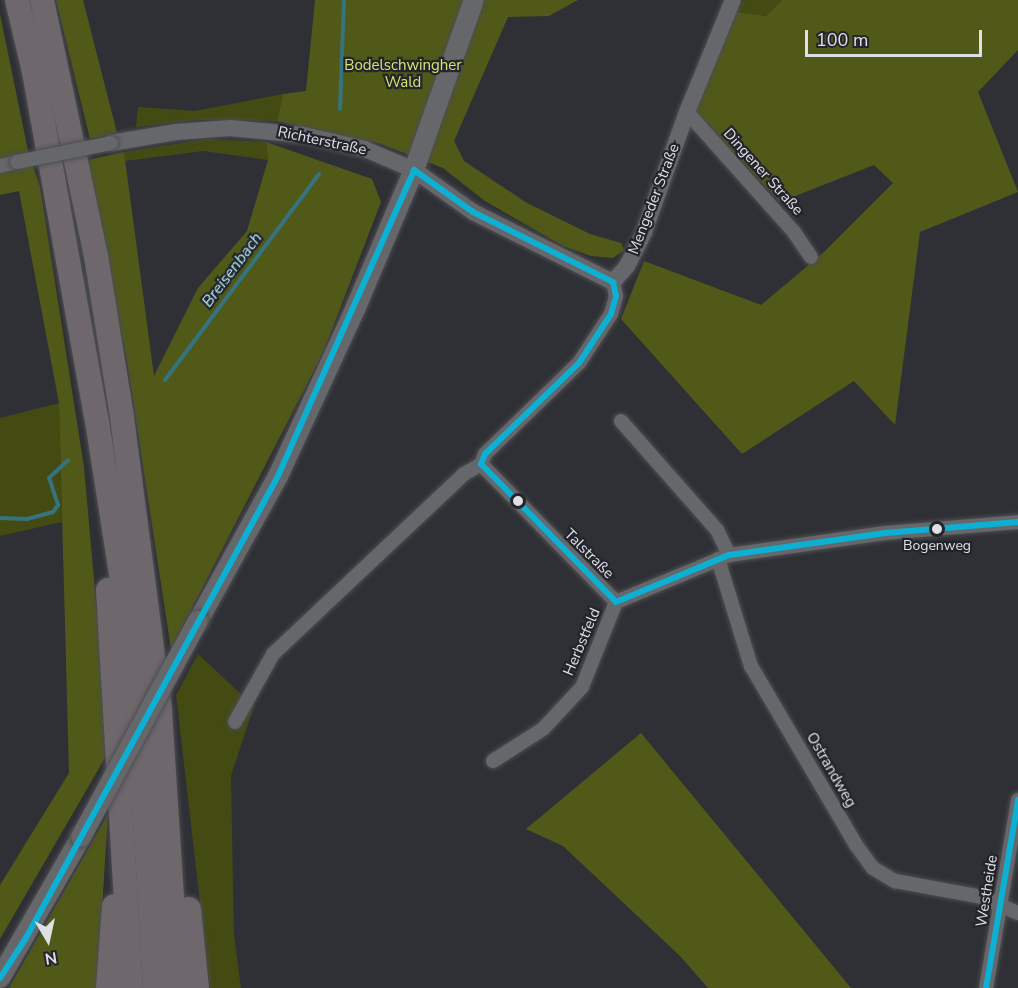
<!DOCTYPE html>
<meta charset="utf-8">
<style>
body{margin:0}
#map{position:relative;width:1018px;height:988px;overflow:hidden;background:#2f3035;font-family:"Nunito Sans",sans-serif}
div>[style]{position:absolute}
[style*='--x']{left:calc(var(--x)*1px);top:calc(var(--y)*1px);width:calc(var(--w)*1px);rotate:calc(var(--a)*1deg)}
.green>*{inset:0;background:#434a12}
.forest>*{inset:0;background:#515918}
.stream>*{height:4px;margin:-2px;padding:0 2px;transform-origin:2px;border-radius:2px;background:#34737f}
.roads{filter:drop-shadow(0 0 2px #4c4d51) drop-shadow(0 0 2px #4c4d51)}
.minor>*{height:14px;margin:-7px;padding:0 7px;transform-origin:7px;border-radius:7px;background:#66676b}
.tertiary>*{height:16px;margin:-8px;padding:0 8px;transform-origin:8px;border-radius:8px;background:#66676b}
.secondary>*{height:20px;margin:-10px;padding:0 10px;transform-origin:10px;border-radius:10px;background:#66676b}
.motorway>*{height:24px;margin:-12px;padding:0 12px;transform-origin:12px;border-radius:12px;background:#6e676c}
.bridges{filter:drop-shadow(0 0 2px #4c4d51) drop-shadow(0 0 2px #4c4d51)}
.minor-bridge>*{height:14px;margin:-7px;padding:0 7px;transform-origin:7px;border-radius:7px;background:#66676b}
.secondary-bridge>*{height:20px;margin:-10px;padding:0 10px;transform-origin:10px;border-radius:10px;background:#66676b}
.bus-1>*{height:6px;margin:-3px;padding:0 3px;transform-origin:3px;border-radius:3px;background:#0dafd3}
.dots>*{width:16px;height:16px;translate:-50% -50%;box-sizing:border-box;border:3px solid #24252c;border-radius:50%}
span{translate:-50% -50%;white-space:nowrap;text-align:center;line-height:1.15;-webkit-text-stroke:4.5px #24252c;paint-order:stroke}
.bus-label{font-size:14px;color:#dfe0e5}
.park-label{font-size:15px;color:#d6e86c}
.street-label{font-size:15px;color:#dfe0e5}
.water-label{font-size:16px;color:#b5eff9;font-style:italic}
.north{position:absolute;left:18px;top:910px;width:60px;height:60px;-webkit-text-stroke:4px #24252c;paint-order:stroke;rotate:171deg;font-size:16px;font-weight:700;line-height:24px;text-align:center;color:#dfe0e5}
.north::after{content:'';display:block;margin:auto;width:21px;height:27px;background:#dfe0e5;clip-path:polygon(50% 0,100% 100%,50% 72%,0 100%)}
.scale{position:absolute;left:805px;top:30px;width:177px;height:27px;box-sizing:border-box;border:3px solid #dfe0e5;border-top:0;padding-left:8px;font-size:18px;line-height:21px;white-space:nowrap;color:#dfe0e5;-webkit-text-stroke:4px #24252c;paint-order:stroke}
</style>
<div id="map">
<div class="green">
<div style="clip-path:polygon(743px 0,782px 0,766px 16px,737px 12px)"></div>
<div style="clip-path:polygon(283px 94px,277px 121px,197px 120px,136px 127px,138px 107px,195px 111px)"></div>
<div style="clip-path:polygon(207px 139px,266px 142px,268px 160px,203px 151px,125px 161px,124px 152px)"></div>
<div style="clip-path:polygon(59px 403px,62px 522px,0 536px,0 418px)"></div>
<div style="clip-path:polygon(198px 654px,254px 706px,231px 776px,234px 935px,241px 988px,210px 988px,176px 695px)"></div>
</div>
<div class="forest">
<div style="clip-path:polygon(56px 0,83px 0,117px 133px,90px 139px)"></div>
<div style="clip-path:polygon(315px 0,578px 0,549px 16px,508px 17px,454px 141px,464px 161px,527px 203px,590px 234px,621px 243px,624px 250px,613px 258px,591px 256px,563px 246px,485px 201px,443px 168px,381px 144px,277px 121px,283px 94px,306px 91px)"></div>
<div style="clip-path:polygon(782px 0,1018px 0,1018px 50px,978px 92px,1018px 192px,920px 232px,895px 425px,854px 381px,742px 454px,621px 319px,644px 261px,761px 305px,824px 252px,893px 183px,874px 165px,780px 202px,693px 109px,737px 12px,766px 16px)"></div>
<div style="clip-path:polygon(0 14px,28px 151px,40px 187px,84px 467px,109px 751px,0 939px,0 885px,69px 773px,59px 403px,19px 191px,0 195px)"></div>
<div style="clip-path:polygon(266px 142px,372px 179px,381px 202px,323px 353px,171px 649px,127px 362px,88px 160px,124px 152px,154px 376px,198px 288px,247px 231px,268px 160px)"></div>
<div style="clip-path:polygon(641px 733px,851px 988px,708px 988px,680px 956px,563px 846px,526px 829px)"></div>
<div style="clip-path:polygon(108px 814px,97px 988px,9px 988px)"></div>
</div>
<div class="stream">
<div style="--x:340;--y:109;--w:109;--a:-87.9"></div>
<div style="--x:165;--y:380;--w:257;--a:-53.2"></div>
<div style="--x:0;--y:518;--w:27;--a:2"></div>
<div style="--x:27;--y:519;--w:27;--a:-15"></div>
<div style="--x:53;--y:512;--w:9;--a:-54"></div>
<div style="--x:58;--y:505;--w:28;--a:-108"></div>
<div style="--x:49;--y:478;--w:26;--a:-43"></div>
</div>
<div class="roads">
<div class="minor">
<div style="--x:687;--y:112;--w:161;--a:48.3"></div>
<div style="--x:794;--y:232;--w:30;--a:56"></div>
<div style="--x:0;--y:166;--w:17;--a:-13"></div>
<div style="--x:621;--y:421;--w:145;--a:48.6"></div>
<div style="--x:717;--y:530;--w:28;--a:64"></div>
<div style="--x:481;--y:464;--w:193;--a:45.6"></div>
<div style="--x:616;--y:602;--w:122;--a:-22.6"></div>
<div style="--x:729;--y:555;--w:158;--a:-8"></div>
<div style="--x:885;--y:533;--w:133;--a:-4.7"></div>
<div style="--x:718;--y:559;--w:112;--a:72.9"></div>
<div style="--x:751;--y:666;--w:208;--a:59.6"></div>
<div style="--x:856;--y:845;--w:29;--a:54"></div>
<div style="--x:873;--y:868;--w:26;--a:31"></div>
<div style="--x:895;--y:881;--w:88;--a:10.4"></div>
<div style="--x:982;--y:897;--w:39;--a:24"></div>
<div style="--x:235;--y:722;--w:78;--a:-60.8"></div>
<div style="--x:273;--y:654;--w:262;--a:-43.3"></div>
<div style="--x:464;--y:474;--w:20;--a:-30"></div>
<div style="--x:481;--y:464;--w:11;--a:-68"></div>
<div style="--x:485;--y:454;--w:131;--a:-44.1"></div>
<div style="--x:579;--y:363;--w:59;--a:-56.9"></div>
<div style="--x:611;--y:314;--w:19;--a:-74"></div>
<div style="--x:616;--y:296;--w:14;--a:-102"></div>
<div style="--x:493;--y:761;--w:59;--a:-32.6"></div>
<div style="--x:543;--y:729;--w:57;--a:-47.1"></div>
<div style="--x:582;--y:687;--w:92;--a:-68.2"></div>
<div style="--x:986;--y:988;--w:191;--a:-80.3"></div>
</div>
<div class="tertiary">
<div style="--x:111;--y:143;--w:66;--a:-9.6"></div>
<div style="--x:176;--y:132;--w:54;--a:-4.2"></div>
<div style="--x:230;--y:128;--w:74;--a:5.4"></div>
<div style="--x:304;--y:135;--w:63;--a:12.9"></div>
<div style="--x:365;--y:149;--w:53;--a:23.2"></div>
<div style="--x:414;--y:170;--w:72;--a:35.4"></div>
<div style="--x:473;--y:212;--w:157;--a:26.6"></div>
<div style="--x:613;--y:282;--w:21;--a:-49"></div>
<div style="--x:627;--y:266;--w:38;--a:-63"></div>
<div style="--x:644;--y:232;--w:127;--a:-70.3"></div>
<div style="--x:687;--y:112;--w:121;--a:-67.7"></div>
</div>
<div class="secondary">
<div style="--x:198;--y:621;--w:166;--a:-61.1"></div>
<div style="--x:278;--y:476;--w:186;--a:-65.2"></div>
<div style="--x:356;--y:307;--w:149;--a:-67.1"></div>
<div style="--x:414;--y:170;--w:180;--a:-70.6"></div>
<div style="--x:0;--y:978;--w:163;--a:-60.1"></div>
</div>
<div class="motorway">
<div style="--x:17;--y:0;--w:74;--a:76.7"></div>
<div style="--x:34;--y:72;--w:355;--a:79.8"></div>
<div style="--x:97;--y:421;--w:175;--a:81.1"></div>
<div style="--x:124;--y:594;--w:210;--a:84.5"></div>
<div style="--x:144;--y:803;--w:185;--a:86.6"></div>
<div style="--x:42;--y:0;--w:262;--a:78.1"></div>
<div style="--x:96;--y:256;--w:163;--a:80.8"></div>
<div style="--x:122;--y:417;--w:296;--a:82.6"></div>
<div style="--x:160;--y:711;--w:278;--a:86.3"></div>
<div style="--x:108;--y:590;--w:399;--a:86.7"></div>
<div style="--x:189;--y:909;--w:79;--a:84.2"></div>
<div style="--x:108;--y:988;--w:82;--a:-85.8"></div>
</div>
</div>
<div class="bridges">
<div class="minor-bridge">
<div style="--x:17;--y:162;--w:96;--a:-11.4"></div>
</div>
<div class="secondary-bridge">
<div style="--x:81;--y:837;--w:246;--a:-61.6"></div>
</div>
</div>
<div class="bus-1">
<div style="--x:414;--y:170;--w:72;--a:35.4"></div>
<div style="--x:473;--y:212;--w:157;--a:26.6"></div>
<div style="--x:481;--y:464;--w:193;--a:45.6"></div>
<div style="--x:616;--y:602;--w:122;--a:-22.6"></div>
<div style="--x:729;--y:555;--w:158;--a:-8"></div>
<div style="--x:885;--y:533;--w:133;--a:-4.7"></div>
<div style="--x:481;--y:464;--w:11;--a:-68"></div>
<div style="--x:485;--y:454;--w:131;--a:-44.1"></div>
<div style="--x:579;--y:363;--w:59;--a:-56.9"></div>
<div style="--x:611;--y:314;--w:19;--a:-74"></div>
<div style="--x:616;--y:296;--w:14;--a:-102"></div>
<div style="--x:0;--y:978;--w:48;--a:-57"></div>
<div style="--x:26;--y:938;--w:526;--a:-61.39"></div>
<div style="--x:278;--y:476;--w:335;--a:-66"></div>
<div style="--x:986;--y:988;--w:191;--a:-80.3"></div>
</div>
<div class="dots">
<div style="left:518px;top:501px;background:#dfe0e5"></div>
<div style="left:937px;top:529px;background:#dfe0e5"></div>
</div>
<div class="bus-label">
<span style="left:937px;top:546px">Bogenweg</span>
</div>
<div class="park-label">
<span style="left:403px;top:74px">Bodelschwingher<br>Wald</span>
</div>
<div class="street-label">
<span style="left:322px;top:141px;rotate:12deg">Richterstraße</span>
<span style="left:763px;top:172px;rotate:48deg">Dingener Straße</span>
<span style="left:654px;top:199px;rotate:-69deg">Mengeder Straße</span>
<span style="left:589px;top:554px;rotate:45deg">Talstraße</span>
<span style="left:582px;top:642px;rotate:-67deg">Herbstfeld</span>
<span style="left:831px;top:770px;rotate:60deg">Ostrandweg</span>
<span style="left:987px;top:891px;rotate:-81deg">Westheide</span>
</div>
<div class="water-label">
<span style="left:232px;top:270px;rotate:-53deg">Breisenbach</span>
</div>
<div class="north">N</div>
<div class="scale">100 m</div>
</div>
